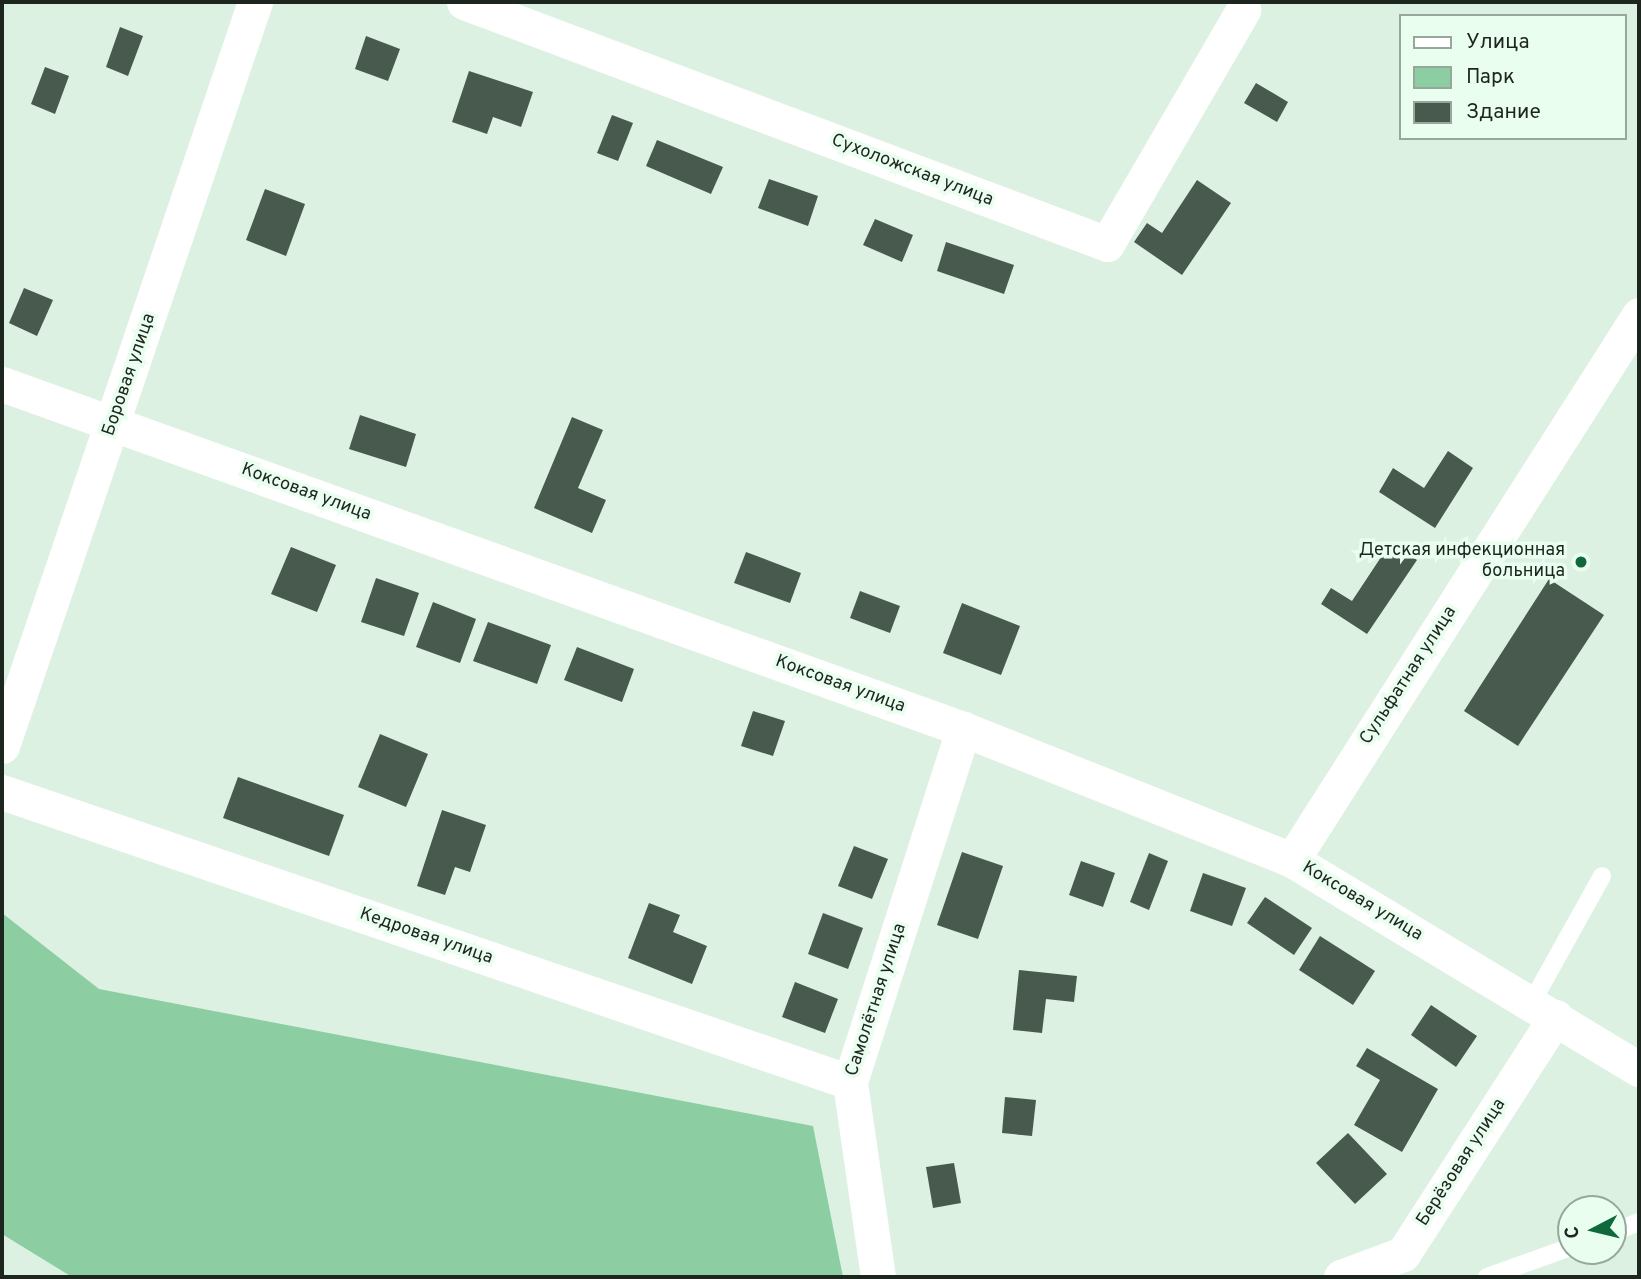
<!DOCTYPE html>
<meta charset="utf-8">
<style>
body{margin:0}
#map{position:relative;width:1641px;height:1279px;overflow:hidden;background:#dcf1e2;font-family:Overpass,sans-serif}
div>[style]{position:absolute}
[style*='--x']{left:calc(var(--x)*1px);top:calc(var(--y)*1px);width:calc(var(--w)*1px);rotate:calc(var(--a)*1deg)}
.green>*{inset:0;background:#8ccea2}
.building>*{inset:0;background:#48594d}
.lane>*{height:18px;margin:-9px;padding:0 9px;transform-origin:9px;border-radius:9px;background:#fff}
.street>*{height:35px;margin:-17.5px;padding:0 17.5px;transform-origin:17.5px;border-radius:17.5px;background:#fff}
.dots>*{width:19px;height:19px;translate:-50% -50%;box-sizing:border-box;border:4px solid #e9feef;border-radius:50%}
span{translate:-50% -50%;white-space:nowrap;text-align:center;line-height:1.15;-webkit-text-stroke:7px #e9feef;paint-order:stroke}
.street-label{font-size:18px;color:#1d251f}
.poi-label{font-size:18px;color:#1d251f}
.right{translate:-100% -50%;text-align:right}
.frame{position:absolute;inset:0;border:4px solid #1d251f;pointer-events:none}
.legend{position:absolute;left:1399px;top:14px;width:228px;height:126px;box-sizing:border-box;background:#e9feef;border:2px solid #97a79c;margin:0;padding:9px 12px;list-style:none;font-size:21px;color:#1d251f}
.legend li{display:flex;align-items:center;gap:14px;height:35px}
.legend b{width:35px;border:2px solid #97a79c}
.north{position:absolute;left:1557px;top:1195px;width:70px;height:70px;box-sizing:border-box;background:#e9feef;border:2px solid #97a79c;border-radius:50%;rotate:263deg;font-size:19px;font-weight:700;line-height:28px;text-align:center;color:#1d251f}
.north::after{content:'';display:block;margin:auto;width:24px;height:32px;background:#0f693c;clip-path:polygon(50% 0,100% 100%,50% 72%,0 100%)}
</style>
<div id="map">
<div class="green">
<div style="clip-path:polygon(2px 913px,99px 989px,813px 1126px,843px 1277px,72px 1277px,2px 1234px)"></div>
</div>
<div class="building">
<div style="clip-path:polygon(120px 27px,143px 36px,128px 76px,106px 67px)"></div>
<div style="clip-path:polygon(366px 36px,400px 49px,388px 81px,355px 69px)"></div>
<div style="clip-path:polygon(45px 67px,69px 76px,55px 114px,31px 104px)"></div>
<div style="clip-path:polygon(469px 71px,533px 92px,521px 127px,493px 117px,487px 134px,452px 122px)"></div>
<div style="clip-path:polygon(1256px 83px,1288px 102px,1277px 122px,1244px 103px)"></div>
<div style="clip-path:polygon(612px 115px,633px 123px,618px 161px,597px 153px)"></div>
<div style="clip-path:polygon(657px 140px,723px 167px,711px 194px,646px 166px)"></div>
<div style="clip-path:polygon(769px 179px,818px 196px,808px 226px,758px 208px)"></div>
<div style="clip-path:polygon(1197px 180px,1231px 203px,1182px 275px,1134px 242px,1147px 223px,1162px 233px)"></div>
<div style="clip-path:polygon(265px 189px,305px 204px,286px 256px,246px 240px)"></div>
<div style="clip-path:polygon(875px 219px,913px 235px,902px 262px,863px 245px)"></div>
<div style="clip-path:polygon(946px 242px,1014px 265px,1004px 294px,937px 271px)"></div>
<div style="clip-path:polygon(24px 288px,53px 300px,37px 336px,9px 323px)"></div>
<div style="clip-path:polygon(360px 415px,416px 434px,406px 467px,349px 449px)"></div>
<div style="clip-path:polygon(572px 417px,603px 430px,578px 488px,606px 500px,592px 533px,534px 508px)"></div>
<div style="clip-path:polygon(1448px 451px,1473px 468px,1435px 528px,1379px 492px,1393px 468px,1424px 488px)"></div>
<div style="clip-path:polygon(1391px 542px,1417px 560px,1367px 634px,1321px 604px,1331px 588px,1352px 601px)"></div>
<div style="clip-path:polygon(291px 547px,336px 565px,317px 612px,271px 594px)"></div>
<div style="clip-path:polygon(746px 552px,801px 573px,790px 603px,734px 583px)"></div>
<div style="clip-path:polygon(376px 578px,419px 593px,404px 636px,361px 622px)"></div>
<div style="clip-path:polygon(1549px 579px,1604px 615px,1518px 746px,1464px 711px)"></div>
<div style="clip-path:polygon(860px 591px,900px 606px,890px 633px,850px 618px)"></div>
<div style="clip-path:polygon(433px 602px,476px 619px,460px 663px,416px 647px)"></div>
<div style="clip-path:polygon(962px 603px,1020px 626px,1001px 675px,943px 653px)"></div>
<div style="clip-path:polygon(488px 622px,551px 645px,537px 684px,473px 661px)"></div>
<div style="clip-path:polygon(577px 647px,634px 669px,622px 702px,564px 680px)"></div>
<div style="clip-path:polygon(753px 711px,785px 721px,773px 756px,741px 746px)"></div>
<div style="clip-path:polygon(380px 734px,428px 754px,406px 807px,358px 787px)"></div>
<div style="clip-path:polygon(238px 777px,344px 815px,329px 856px,223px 818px)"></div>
<div style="clip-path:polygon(442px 810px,486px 825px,470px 872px,455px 867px,445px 895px,417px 886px)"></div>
<div style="clip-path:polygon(854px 846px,888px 859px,872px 899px,838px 886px)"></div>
<div style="clip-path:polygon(962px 852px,1003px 866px,978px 939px,937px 925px)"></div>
<div style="clip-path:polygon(1149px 853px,1168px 861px,1149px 910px,1130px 902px)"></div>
<div style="clip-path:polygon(1081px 861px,1115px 873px,1103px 907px,1069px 895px)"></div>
<div style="clip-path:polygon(1203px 873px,1246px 888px,1232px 926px,1190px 911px)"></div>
<div style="clip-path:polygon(1265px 897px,1312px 928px,1294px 955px,1247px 923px)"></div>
<div style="clip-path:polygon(649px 903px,680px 915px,673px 932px,707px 946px,692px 984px,628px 958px)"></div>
<div style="clip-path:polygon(823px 913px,863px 928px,848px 969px,808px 954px)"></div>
<div style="clip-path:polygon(1320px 936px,1375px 971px,1353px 1005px,1299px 970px)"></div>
<div style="clip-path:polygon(1019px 970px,1077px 976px,1074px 1002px,1046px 999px,1042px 1033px,1013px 1030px)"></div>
<div style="clip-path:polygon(795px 982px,838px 999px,825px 1033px,782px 1017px)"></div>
<div style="clip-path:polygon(1431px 1005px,1477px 1036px,1456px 1067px,1411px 1035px)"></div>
<div style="clip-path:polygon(1367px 1048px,1438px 1089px,1402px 1152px,1354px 1125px,1380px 1080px,1356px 1066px)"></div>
<div style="clip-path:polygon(1005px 1097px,1036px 1100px,1032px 1136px,1002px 1133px)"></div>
<div style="clip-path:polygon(1348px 1133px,1387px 1174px,1355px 1204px,1316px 1163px)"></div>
<div style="clip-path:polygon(954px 1163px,961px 1203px,933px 1208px,926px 1167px)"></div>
</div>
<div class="lane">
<div style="--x:1532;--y:1002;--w:144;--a:-60.9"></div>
<div style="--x:1613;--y:1232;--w:28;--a:-21"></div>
<div style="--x:1487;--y:1277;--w:89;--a:-19.7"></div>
</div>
<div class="street">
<div style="--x:464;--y:2;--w:687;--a:20.62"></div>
<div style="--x:1107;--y:244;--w:271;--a:-59.8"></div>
<div style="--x:2;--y:384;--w:1021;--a:19.75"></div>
<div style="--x:963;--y:729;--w:354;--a:21.7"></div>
<div style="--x:1292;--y:860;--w:405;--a:31.1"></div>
<div style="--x:2;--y:746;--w:786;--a:-71.22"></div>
<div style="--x:2;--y:792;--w:896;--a:18.88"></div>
<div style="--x:1292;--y:860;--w:646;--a:-57.52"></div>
<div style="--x:878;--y:1277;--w:197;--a:-98.2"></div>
<div style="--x:850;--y:1082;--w:371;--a:-72.2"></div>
<div style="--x:1341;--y:1277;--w:66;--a:-20.4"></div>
<div style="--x:1403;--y:1254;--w:282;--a:-57.2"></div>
</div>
<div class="dots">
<div style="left:1581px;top:562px;background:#0f693c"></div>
</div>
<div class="street-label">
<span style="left:912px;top:171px;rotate:21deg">Сухоложская улица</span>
<span style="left:130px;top:375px;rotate:-71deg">Боровая улица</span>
<span style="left:306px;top:493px;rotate:20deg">Коксовая улица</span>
<span style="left:1409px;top:676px;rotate:-57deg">Сульфатная улица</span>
<span style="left:840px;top:685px;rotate:20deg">Коксовая улица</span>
<span style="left:1362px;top:902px;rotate:31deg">Коксовая улица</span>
<span style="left:426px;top:937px;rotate:19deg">Кедровая улица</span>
<span style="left:877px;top:1000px;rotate:-72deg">Самолётная улица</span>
<span style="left:1462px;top:1163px;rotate:-57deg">Берёзовая улица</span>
</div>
<div class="poi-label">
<span class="right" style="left:1565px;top:562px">Детская инфекционная<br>больница</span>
</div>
<div class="frame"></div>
<ul class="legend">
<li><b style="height:9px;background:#fff"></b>Улица</li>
<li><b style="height:19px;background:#8ccea2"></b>Парк</li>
<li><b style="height:19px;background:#48594d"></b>Здание</li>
</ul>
<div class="north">С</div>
</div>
